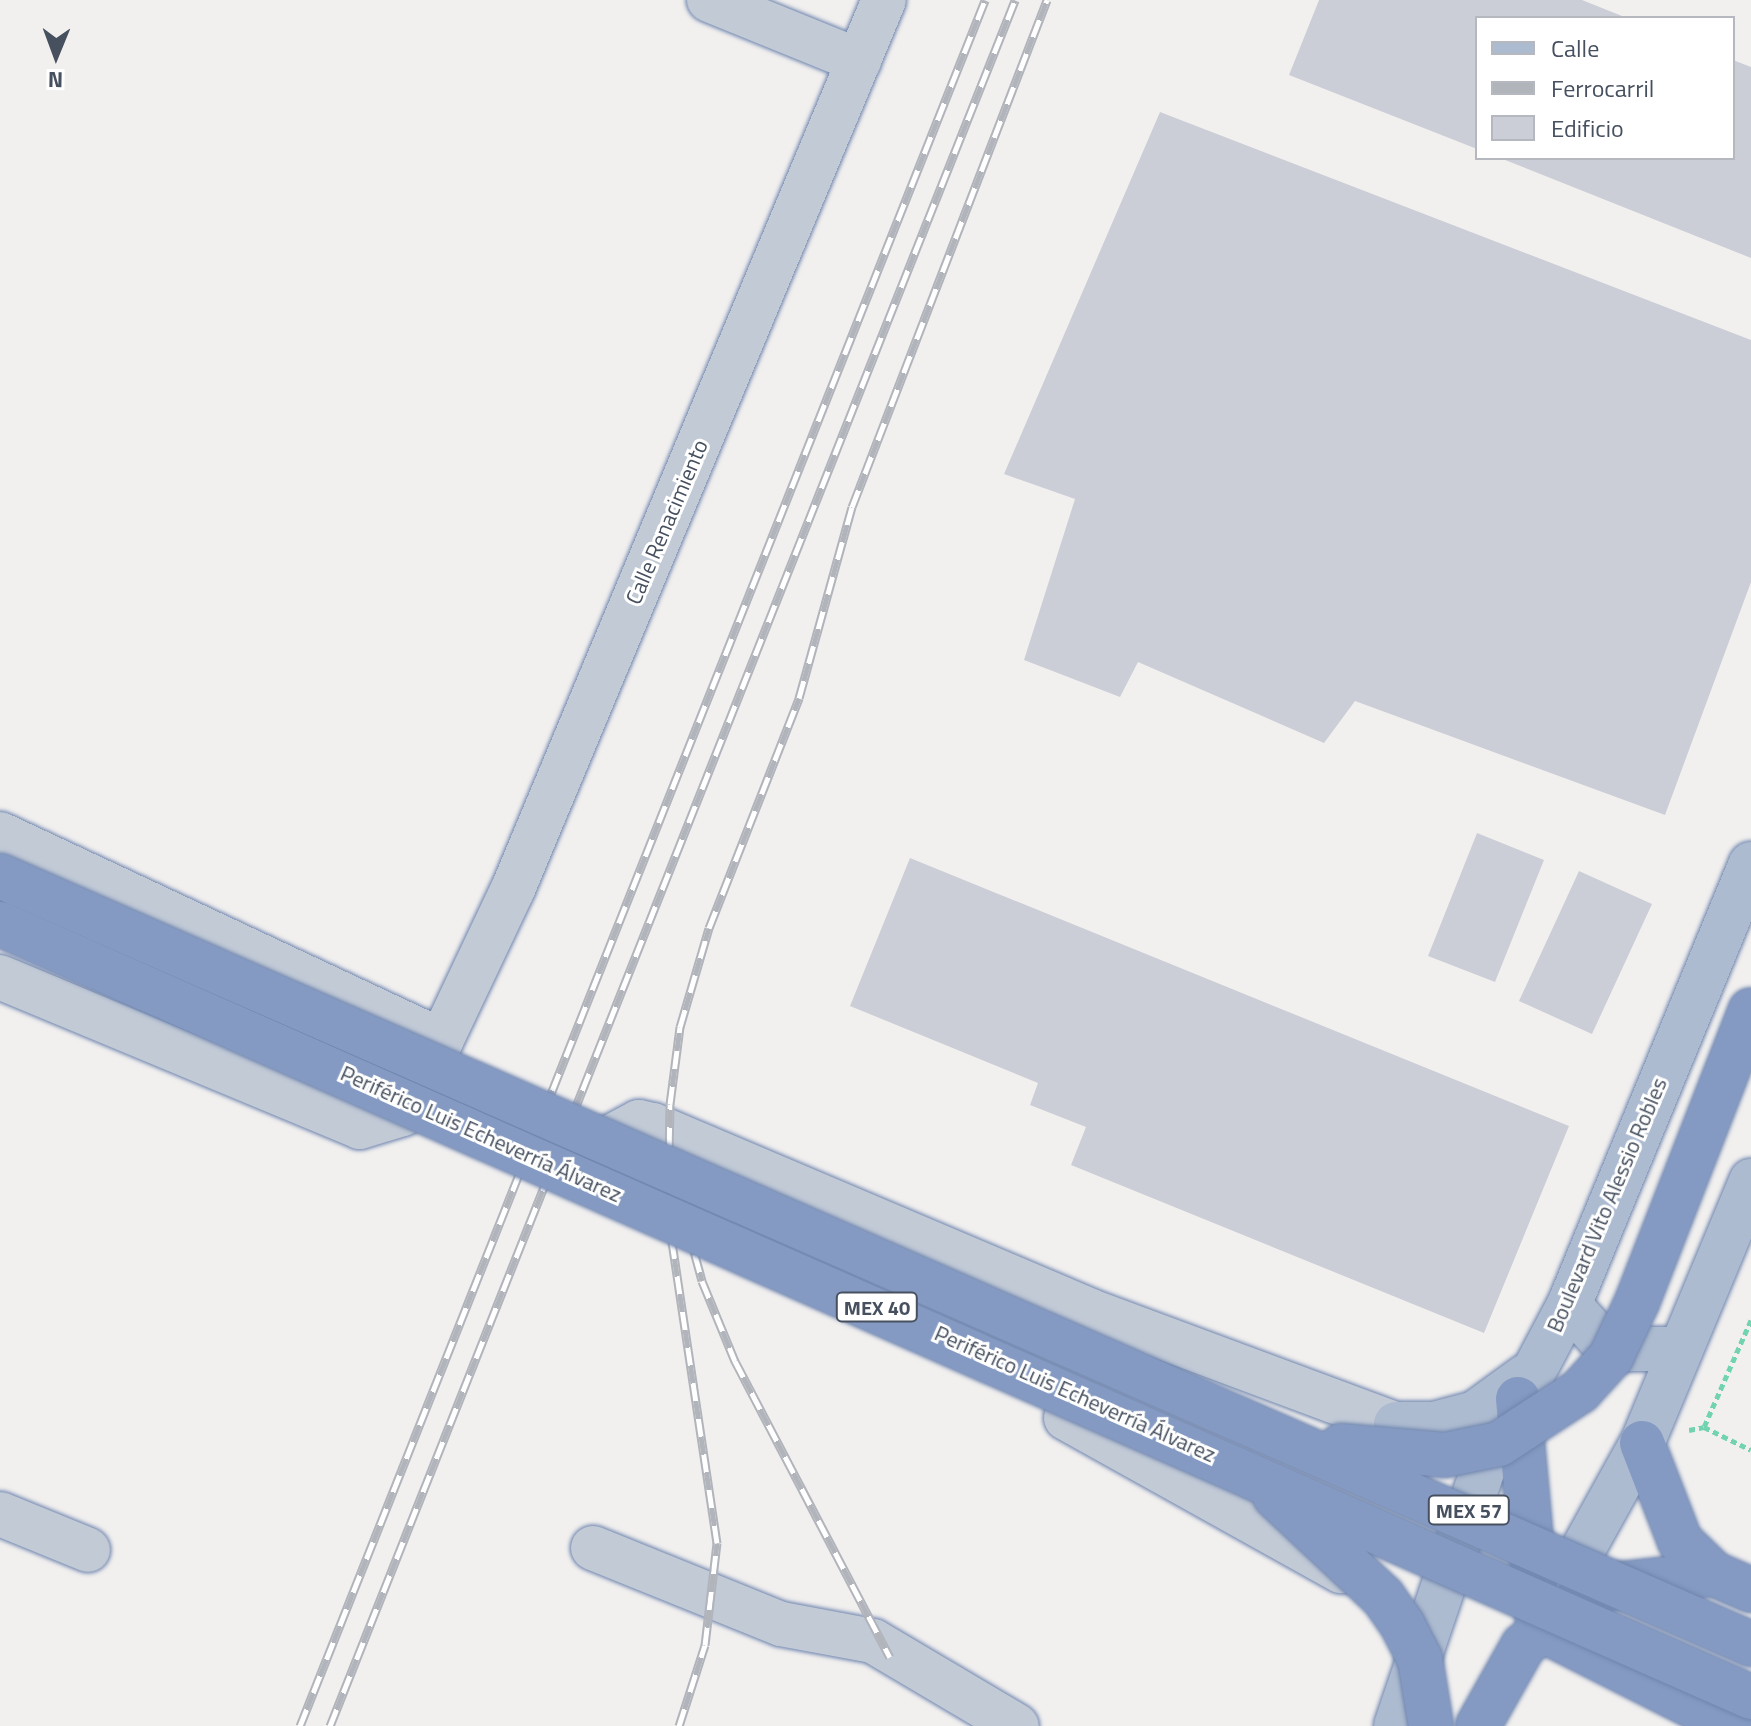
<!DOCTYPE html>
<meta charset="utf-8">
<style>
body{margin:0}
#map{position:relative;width:1751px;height:1726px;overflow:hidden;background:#f2f0ef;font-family:"Titillium Web",sans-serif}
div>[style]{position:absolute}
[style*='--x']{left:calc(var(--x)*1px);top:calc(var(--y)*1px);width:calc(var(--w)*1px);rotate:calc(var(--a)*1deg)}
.building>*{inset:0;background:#cbced6}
.path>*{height:5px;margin-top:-2.5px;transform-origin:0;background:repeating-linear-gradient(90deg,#71d3af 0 6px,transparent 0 10px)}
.roads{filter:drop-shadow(0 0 2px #6f85ae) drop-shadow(0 0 2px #6f85ae)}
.minor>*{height:44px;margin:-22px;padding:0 22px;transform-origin:22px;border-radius:22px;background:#c2cad6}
.major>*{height:44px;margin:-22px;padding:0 22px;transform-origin:22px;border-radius:22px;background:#adbbd0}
.highway>*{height:44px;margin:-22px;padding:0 22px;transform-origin:22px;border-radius:22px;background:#849ac2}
.rail>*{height:9px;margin-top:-4.5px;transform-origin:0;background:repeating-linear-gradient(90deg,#fff 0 18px,#b1b4bb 0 36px);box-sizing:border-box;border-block:2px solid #b1b4bb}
.bridges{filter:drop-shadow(0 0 2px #6f85ae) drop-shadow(0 0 2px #6f85ae)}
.highway-bridge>*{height:44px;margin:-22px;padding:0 22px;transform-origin:22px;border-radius:22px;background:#849ac2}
span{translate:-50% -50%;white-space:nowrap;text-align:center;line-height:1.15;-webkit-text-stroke:6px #fff;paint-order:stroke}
.shield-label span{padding:2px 6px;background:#fff;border:2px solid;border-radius:6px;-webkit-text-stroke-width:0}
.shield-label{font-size:20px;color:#46505f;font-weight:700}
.street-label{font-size:22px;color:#46505f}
.legend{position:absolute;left:1475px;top:16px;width:260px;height:144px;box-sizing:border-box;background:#fff;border:2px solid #b5b9bf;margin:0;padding:10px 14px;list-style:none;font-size:24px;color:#46505f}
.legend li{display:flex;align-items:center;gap:16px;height:40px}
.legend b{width:40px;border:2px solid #b5b9bf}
.north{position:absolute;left:16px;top:16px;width:80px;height:80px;-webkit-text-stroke:6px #fff;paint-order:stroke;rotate:181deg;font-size:22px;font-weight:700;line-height:32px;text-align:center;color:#46505f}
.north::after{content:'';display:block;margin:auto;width:28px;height:36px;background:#46505f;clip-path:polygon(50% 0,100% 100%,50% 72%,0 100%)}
</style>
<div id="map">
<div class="building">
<div style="clip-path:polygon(1319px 0,1582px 0,1627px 18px,1477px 18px,1477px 149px,1289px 75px)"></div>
<div style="clip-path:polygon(1733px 60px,1751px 67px,1751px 258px,1500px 158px,1733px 158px)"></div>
<div style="clip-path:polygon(1160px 112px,1751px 340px,1751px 582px,1665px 815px,1355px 701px,1324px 743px,1138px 662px,1120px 697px,1024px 660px,1075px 499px,1004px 474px)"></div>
<div style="clip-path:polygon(1477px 833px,1544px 860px,1495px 982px,1428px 956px)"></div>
<div style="clip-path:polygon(910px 858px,1569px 1126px,1484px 1333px,1071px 1165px,1086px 1127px,1030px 1105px,1038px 1083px,850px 1006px)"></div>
<div style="clip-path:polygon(1579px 871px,1652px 904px,1592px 1034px,1519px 1001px)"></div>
</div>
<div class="path">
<div style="--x:1751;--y:1320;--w:117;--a:113.7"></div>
<div style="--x:1704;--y:1427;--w:52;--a:26.1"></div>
<div style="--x:1689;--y:1430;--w:15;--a:-11"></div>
</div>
<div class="roads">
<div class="minor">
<div style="--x:709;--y:0;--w:162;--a:22.1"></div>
<div style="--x:0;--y:834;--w:487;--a:25.1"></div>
<div style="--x:441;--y:1041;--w:82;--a:117.5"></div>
<div style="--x:403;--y:1114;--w:45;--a:163.2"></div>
<div style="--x:360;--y:1127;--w:390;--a:-157.4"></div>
<div style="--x:441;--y:1041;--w:168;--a:-64.7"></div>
<div style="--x:513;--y:889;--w:963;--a:-67.35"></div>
<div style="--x:592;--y:1173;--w:39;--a:-64"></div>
<div style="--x:609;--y:1138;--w:34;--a:-28"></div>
<div style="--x:639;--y:1122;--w:14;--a:12"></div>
<div style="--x:653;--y:1125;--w:476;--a:23"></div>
<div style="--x:1091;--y:1311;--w:364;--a:20.4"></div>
<div style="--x:1066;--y:1418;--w:315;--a:29.1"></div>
<div style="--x:0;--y:1514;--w:95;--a:22.2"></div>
<div style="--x:593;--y:1548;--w:203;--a:22"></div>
<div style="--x:781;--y:1624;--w:94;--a:10.5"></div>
<div style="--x:873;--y:1641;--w:167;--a:30.6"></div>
</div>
<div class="major">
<div style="--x:1569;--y:1305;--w:43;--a:47.8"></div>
<div style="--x:1598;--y:1337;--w:29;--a:25"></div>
<div style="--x:1624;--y:1349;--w:57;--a:0"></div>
<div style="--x:1396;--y:1424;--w:38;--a:0"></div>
<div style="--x:1434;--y:1424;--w:42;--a:-15"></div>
<div style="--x:1475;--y:1413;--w:63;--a:-36"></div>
<div style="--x:1556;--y:1598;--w:179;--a:-61"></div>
<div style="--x:1643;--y:1441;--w:282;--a:-67.4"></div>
<div style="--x:1396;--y:1726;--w:274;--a:-71.3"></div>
<div style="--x:1484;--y:1466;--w:182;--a:-62.2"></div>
<div style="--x:1569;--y:1305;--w:477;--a:-67.6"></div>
</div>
<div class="highway">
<div style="--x:1518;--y:1399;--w:230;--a:84.8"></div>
<div style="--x:1642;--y:1443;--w:105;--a:68.8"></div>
<div style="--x:1680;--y:1541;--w:47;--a:44.1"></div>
<div style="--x:1714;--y:1574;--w:40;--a:23.4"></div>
<div style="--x:1539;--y:1628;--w:217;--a:26.8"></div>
<div style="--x:1478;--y:1726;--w:92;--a:-60.6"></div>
<div style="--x:1523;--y:1646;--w:74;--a:-40.6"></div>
<div style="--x:1579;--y:1598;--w:46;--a:-17.7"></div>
<div style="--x:1623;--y:1584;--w:92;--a:-6.3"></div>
</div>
</div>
<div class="rail">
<div style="--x:676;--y:1185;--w:99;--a:74.8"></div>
<div style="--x:702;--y:1281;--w:87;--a:67.6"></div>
<div style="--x:735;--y:1361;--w:334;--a:62.4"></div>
<div style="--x:300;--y:1726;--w:1857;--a:-68.35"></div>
<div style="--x:330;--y:1726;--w:1857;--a:-68.35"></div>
<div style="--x:679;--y:1726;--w:85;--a:-72.2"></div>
<div style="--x:705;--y:1645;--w:103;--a:-83.3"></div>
<div style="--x:717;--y:1543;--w:330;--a:-98.5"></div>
<div style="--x:668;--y:1217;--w:113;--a:-89"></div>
<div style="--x:670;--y:1104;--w:78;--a:-82.6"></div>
<div style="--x:680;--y:1027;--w:103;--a:-73.7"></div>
<div style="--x:709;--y:928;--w:247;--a:-68.6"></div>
<div style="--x:799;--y:698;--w:198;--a:-74.5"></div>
<div style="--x:852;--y:507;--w:543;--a:-68.96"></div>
</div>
<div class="bridges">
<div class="highway-bridge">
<div style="--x:0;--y:876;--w:1912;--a:23.68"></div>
<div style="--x:0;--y:924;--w:1914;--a:23.82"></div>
<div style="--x:1341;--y:1446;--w:104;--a:4.9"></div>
<div style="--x:1445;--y:1455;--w:55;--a:-11.5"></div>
<div style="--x:1499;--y:1444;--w:97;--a:-33.2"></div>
<div style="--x:1580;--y:1391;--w:46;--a:-47.6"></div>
<div style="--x:1611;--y:1357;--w:61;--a:-64.7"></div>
<div style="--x:1637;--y:1302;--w:313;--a:-68.7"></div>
<div style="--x:1275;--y:1496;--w:148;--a:43.1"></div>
<div style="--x:1383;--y:1597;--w:35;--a:55"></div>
<div style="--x:1403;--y:1626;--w:37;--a:63"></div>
<div style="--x:1420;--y:1659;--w:68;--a:80.7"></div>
</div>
</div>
<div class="shield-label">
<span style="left:877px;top:1307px">MEX 40</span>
<span style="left:1469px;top:1510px">MEX 57</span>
</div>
<div class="street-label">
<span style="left:667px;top:522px;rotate:-67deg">Calle Renacimiento</span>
<span style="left:481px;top:1134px;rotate:24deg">Periférico Luis Echeverría Álvarez</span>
<span style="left:1607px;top:1205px;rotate:-67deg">Boulevard Vito Alessio Robles</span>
<span style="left:1075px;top:1394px;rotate:24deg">Periférico Luis Echeverría Álvarez</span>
</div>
<ul class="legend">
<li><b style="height:10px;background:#adbbd0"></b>Calle</li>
<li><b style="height:10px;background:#b1b4bb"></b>Ferrocarril</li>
<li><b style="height:22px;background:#cbced6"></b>Edificio</li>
</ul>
<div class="north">N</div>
</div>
